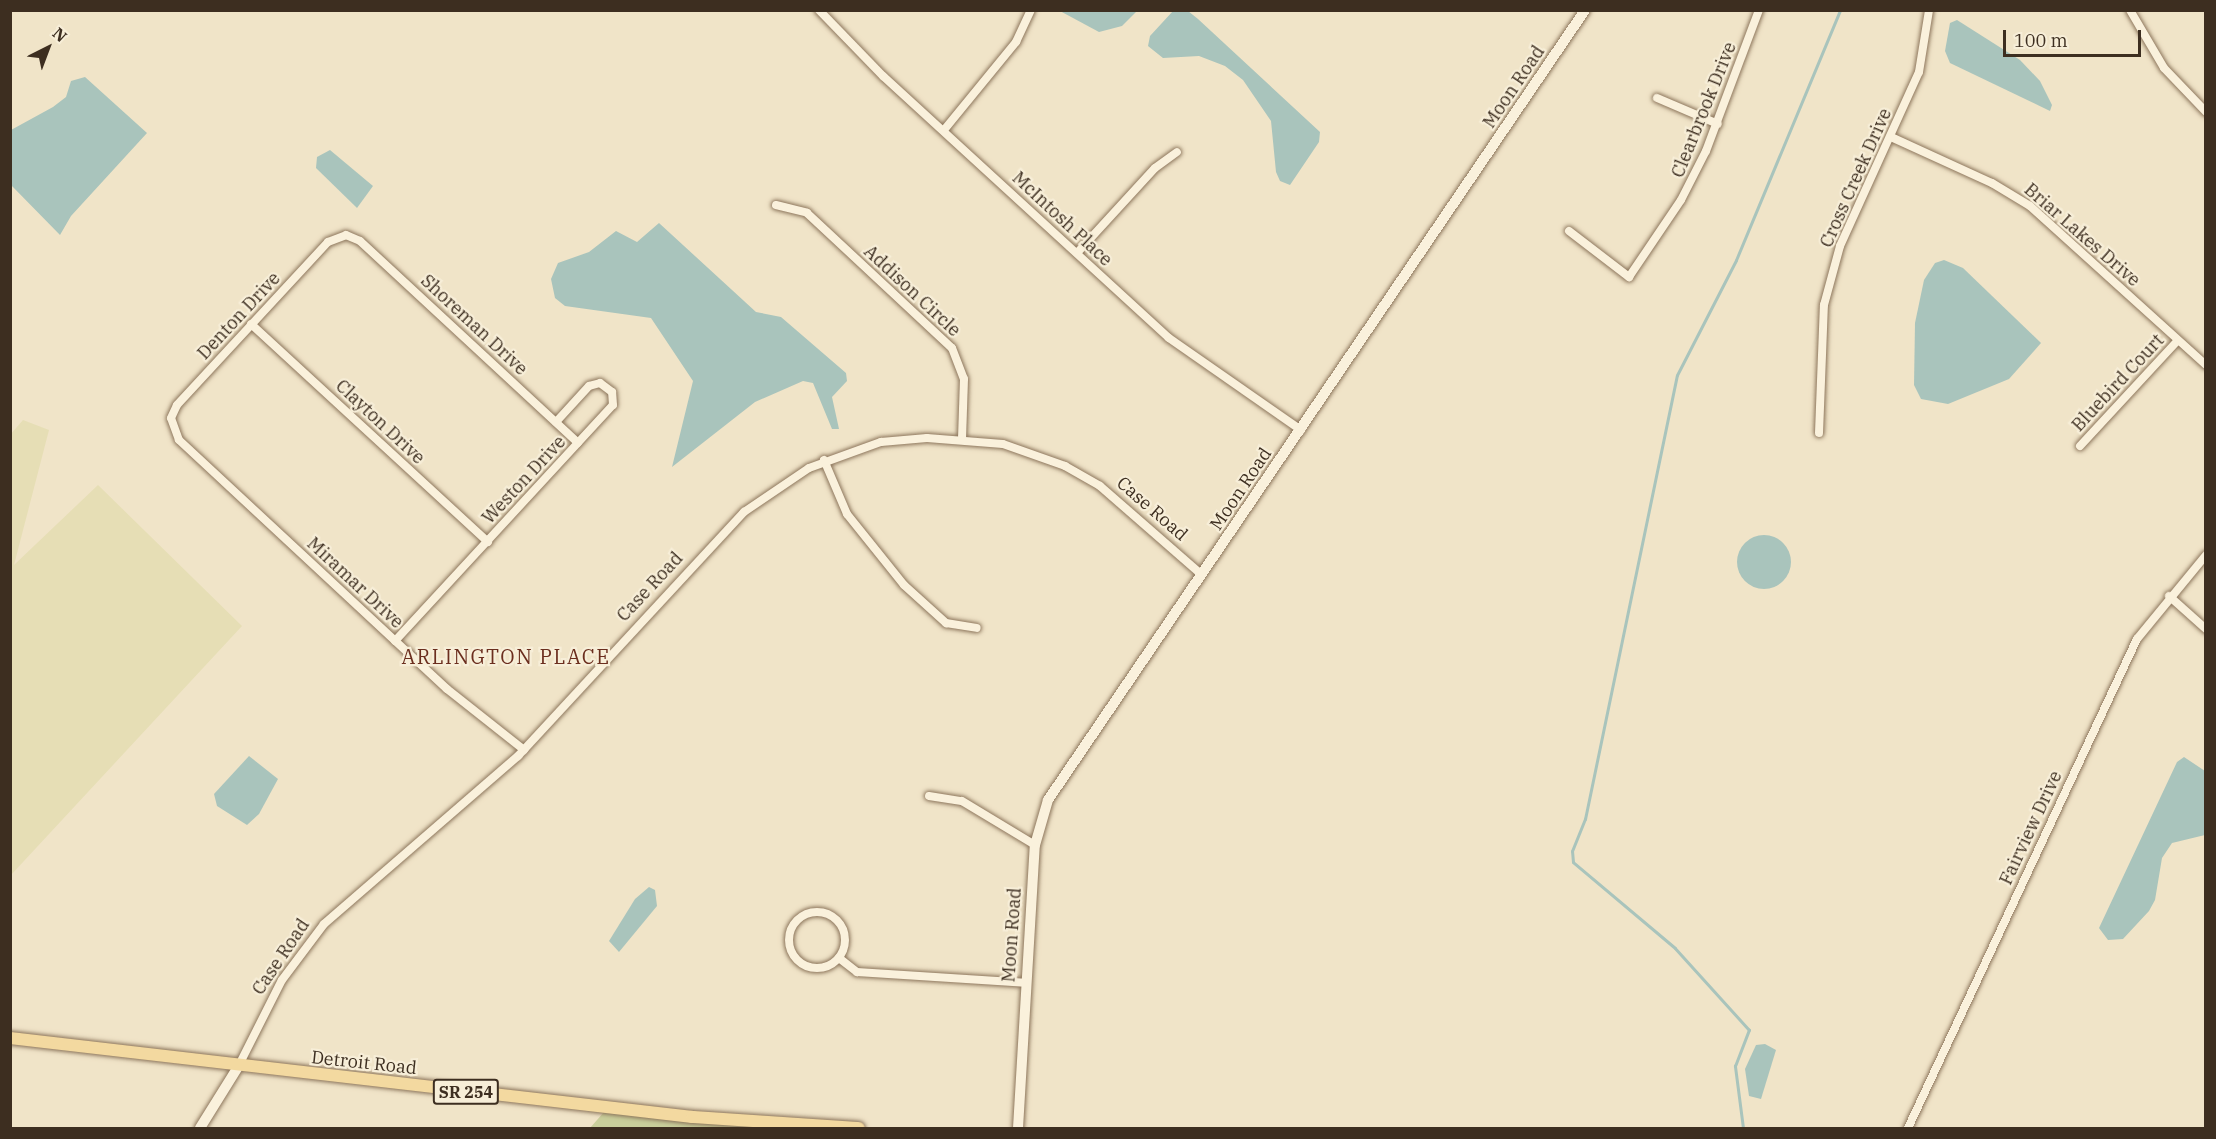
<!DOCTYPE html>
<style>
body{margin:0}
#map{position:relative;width:2216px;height:1139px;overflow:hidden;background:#f0e4c8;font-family:"IBM Plex Serif",serif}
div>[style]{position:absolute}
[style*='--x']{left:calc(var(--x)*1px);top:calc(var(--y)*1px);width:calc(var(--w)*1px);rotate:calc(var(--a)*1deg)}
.farmland>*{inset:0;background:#e6deb5}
.green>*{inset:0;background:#c9cf9b}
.water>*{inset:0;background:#a9c4bc}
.round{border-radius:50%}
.stream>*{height:3px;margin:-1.5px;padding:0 1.5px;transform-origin:1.5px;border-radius:1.5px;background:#a9c4bc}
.roads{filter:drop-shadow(0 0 2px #8d765c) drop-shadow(0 0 2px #8d765c)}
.street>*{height:8px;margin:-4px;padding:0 4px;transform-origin:4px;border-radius:4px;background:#faf1dc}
.street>.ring{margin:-4px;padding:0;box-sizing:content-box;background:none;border:8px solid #faf1dc;border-radius:50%}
.secondary>*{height:10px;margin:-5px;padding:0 5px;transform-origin:5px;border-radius:5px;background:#faf1dc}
.primary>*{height:12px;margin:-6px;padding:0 6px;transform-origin:6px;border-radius:6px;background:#f3d9a0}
span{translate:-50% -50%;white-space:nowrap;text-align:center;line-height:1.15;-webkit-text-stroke:4.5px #f7eed8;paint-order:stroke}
.shield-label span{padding:2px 4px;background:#f7eed8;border:2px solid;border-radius:4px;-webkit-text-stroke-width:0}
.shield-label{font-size:16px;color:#3d2e20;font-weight:700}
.street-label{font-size:18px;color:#3d2e20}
.neighbourhood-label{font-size:20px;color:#6b2e1e;letter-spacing:1.5px}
.frame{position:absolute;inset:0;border:12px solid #3d2e20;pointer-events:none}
.north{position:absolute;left:18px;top:18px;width:60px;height:60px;-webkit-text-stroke:4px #f7eed8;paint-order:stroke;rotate:42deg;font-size:16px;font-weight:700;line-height:24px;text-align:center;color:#3d2e20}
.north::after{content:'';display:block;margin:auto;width:21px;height:27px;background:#3d2e20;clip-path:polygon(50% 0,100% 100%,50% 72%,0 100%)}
.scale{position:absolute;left:2003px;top:30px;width:138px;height:27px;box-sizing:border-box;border:3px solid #3d2e20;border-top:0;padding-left:8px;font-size:18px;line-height:21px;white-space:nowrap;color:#3d2e20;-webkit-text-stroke:4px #f7eed8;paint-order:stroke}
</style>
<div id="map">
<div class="farmland">
<div style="clip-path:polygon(23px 420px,49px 430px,14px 565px,98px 485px,242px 626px,11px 875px,10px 435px)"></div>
</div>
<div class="green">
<div style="clip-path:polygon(604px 1112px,769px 1128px,770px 1128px,590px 1128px)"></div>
</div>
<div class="water">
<div style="clip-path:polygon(1060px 11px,1137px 11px,1122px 26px,1099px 32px)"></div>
<div style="clip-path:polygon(1173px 11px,1188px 11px,1198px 19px,1320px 132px,1319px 142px,1290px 185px,1280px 181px,1276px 172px,1271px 121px,1243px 80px,1225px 66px,1199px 56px,1163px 58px,1148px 46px,1150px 36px)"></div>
<div style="clip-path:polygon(1957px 20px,2020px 60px,2040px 81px,2052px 105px,2050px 111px,1950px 63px,1945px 51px,1950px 23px)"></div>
<div style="clip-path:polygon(85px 77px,147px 133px,71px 216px,60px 235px,11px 185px,11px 130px,53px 107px,66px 97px,71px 81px)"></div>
<div style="clip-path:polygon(330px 150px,373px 186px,357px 208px,316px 168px,317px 157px)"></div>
<div style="clip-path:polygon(659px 223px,756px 312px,781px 317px,846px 373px,847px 381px,832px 397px,839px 429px,832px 429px,813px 383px,803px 381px,755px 402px,672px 467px,693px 381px,651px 318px,565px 306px,555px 298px,551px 279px,558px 263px,589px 252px,616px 231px,637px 242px)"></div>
<div style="clip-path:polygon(1944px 260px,1963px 268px,2041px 343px,2009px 379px,1948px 404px,1921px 399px,1914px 385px,1915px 323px,1924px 280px,1935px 263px)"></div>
<div class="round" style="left:1737px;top:535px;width:54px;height:54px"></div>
<div style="clip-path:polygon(249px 756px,278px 779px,259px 814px,247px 825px,217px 806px,214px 794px)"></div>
<div style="clip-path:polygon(2184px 757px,2205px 771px,2205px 835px,2172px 843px,2162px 858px,2155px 900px,2149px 911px,2123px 939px,2108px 940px,2099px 928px,2177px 762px)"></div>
<div style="clip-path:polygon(649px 887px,655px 890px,657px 906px,619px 952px,609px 941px,635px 899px)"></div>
<div style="clip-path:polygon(1765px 1044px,1776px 1050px,1761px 1099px,1749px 1096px,1745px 1069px,1756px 1045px)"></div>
</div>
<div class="stream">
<div style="--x:1743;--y:1128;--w:63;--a:-97.4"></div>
<div style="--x:1735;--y:1066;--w:39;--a:-69"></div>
<div style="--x:1749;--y:1030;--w:110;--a:-132.1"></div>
<div style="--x:1675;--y:948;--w:133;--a:-139.9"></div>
<div style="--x:1573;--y:862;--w:11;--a:-95"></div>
<div style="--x:1572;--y:851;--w:35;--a:-68"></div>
<div style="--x:1585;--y:819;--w:453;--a:-78.3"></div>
<div style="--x:1677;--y:375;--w:129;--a:-62.8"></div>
<div style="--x:1736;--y:260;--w:271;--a:-67.4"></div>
</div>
<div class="roads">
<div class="street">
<div style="--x:819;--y:10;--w:92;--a:45.9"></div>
<div style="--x:883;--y:76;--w:388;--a:42.5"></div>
<div style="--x:1169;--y:338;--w:161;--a:34.9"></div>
<div style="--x:2130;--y:10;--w:67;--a:59.6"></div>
<div style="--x:2164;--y:68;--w:61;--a:46.3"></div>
<div style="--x:1657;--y:98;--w:66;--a:23.1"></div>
<div style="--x:944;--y:130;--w:114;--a:-50.7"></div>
<div style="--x:1016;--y:42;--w:35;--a:-65"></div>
<div style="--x:1891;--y:137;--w:111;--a:24.5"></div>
<div style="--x:1992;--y:183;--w:44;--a:31.2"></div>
<div style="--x:2030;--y:206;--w:237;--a:42.1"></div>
<div style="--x:776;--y:205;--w:32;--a:14"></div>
<div style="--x:807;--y:213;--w:198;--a:43"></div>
<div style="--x:952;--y:348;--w:33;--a:69"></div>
<div style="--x:964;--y:379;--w:60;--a:91.9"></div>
<div style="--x:1569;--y:231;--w:76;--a:37.5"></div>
<div style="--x:1629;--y:277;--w:93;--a:-56"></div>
<div style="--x:1681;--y:200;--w:55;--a:-63"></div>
<div style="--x:1706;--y:151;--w:151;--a:-69.4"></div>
<div style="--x:1077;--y:253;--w:115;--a:-47.5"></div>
<div style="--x:1155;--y:168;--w:27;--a:-36"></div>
<div style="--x:251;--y:324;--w:322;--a:42.6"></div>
<div style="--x:1819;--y:433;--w:128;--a:-87.8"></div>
<div style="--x:1824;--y:305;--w:61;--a:-74.8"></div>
<div style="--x:1840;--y:246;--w:191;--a:-65.6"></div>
<div style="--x:1919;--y:72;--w:63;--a:-80.8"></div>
<div style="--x:2080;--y:446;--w:144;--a:-47.2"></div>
<div style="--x:824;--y:460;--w:59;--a:66.9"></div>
<div style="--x:847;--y:514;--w:91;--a:51.2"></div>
<div style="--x:904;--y:585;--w:57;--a:42.1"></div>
<div style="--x:946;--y:623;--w:31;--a:9"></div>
<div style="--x:2169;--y:596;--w:50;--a:41.7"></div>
<div style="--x:395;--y:641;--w:321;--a:-47.3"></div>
<div style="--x:613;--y:405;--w:13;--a:-94"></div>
<div style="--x:612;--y:392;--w:15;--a:-143"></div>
<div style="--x:600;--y:383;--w:11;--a:165"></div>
<div style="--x:589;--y:386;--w:49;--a:132.5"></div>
<div style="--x:524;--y:750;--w:98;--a:-141.6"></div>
<div style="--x:447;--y:689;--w:366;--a:-137.1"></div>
<div style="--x:179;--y:440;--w:23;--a:-110"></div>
<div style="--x:171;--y:418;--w:14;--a:-65"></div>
<div style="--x:177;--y:405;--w:222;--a:-47.2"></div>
<div style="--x:328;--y:242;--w:19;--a:-21"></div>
<div style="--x:346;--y:235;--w:15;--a:23"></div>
<div style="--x:360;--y:241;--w:297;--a:42.8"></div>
<div style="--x:929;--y:796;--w:33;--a:9"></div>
<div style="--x:962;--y:801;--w:85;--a:31.1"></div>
<div class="ring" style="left:789px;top:912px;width:48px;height:48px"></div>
<div style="--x:839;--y:958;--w:23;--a:38"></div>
<div style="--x:857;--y:972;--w:168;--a:3.7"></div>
<div style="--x:238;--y:1067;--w:97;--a:-63.2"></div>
<div style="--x:282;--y:980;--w:70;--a:-53.1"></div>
<div style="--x:324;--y:924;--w:257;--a:-40.9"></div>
<div style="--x:518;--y:756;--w:333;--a:-47.2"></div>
<div style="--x:744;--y:512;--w:78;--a:-34.1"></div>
<div style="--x:809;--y:468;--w:77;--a:-19.9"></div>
<div style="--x:881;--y:442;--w:46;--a:-5"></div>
<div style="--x:927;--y:438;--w:76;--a:4.5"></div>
<div style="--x:1003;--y:444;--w:66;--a:19.5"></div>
<div style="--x:1065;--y:466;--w:40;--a:29.7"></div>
<div style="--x:1100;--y:486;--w:135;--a:41.1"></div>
<div style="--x:1908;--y:1128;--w:540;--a:-64.91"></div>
<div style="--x:2137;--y:639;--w:109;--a:-50.6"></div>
</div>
<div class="secondary">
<div style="--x:200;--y:1128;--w:72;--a:-58.1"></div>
<div style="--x:1018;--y:1128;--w:284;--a:-86.6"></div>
<div style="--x:1035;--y:845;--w:47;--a:-73.9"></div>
<div style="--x:1048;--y:800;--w:955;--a:-55.79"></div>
</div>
<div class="primary">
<div style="--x:10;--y:1038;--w:687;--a:6.61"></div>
<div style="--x:692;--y:1117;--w:167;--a:3.8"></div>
</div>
</div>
<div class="shield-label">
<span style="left:466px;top:1092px">SR 254</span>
</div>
<div class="street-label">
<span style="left:1514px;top:87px;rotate:-56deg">Moon Road</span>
<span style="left:1704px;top:110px;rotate:-68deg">Clearbrook Drive</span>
<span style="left:1856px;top:178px;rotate:-66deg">Cross Creek Drive</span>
<span style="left:1062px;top:219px;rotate:43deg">McIntosh Place</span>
<span style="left:2082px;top:235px;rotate:41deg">Briar Lakes Drive</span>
<span style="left:912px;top:291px;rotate:43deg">Addison Circle</span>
<span style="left:239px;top:316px;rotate:-47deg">Denton Drive</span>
<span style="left:474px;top:325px;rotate:43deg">Shoreman Drive</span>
<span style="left:2118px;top:383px;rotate:-47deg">Bluebird Court</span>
<span style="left:380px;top:422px;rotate:43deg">Clayton Drive</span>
<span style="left:524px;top:480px;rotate:-47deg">Weston Drive</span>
<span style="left:1241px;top:489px;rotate:-56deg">Moon Road</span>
<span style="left:1152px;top:509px;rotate:41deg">Case Road</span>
<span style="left:355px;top:583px;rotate:43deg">Miramar Drive</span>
<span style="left:650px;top:587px;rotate:-47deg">Case Road</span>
<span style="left:2031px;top:828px;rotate:-65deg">Fairview Drive</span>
<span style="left:1012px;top:935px;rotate:-86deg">Moon Road</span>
<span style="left:281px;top:957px;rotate:-56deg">Case Road</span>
<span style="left:364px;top:1063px;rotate:6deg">Detroit Road</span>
</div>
<div class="neighbourhood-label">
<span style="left:506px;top:656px">ARLINGTON PLACE</span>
</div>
<div class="frame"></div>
<div class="north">N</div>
<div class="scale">100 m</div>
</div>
